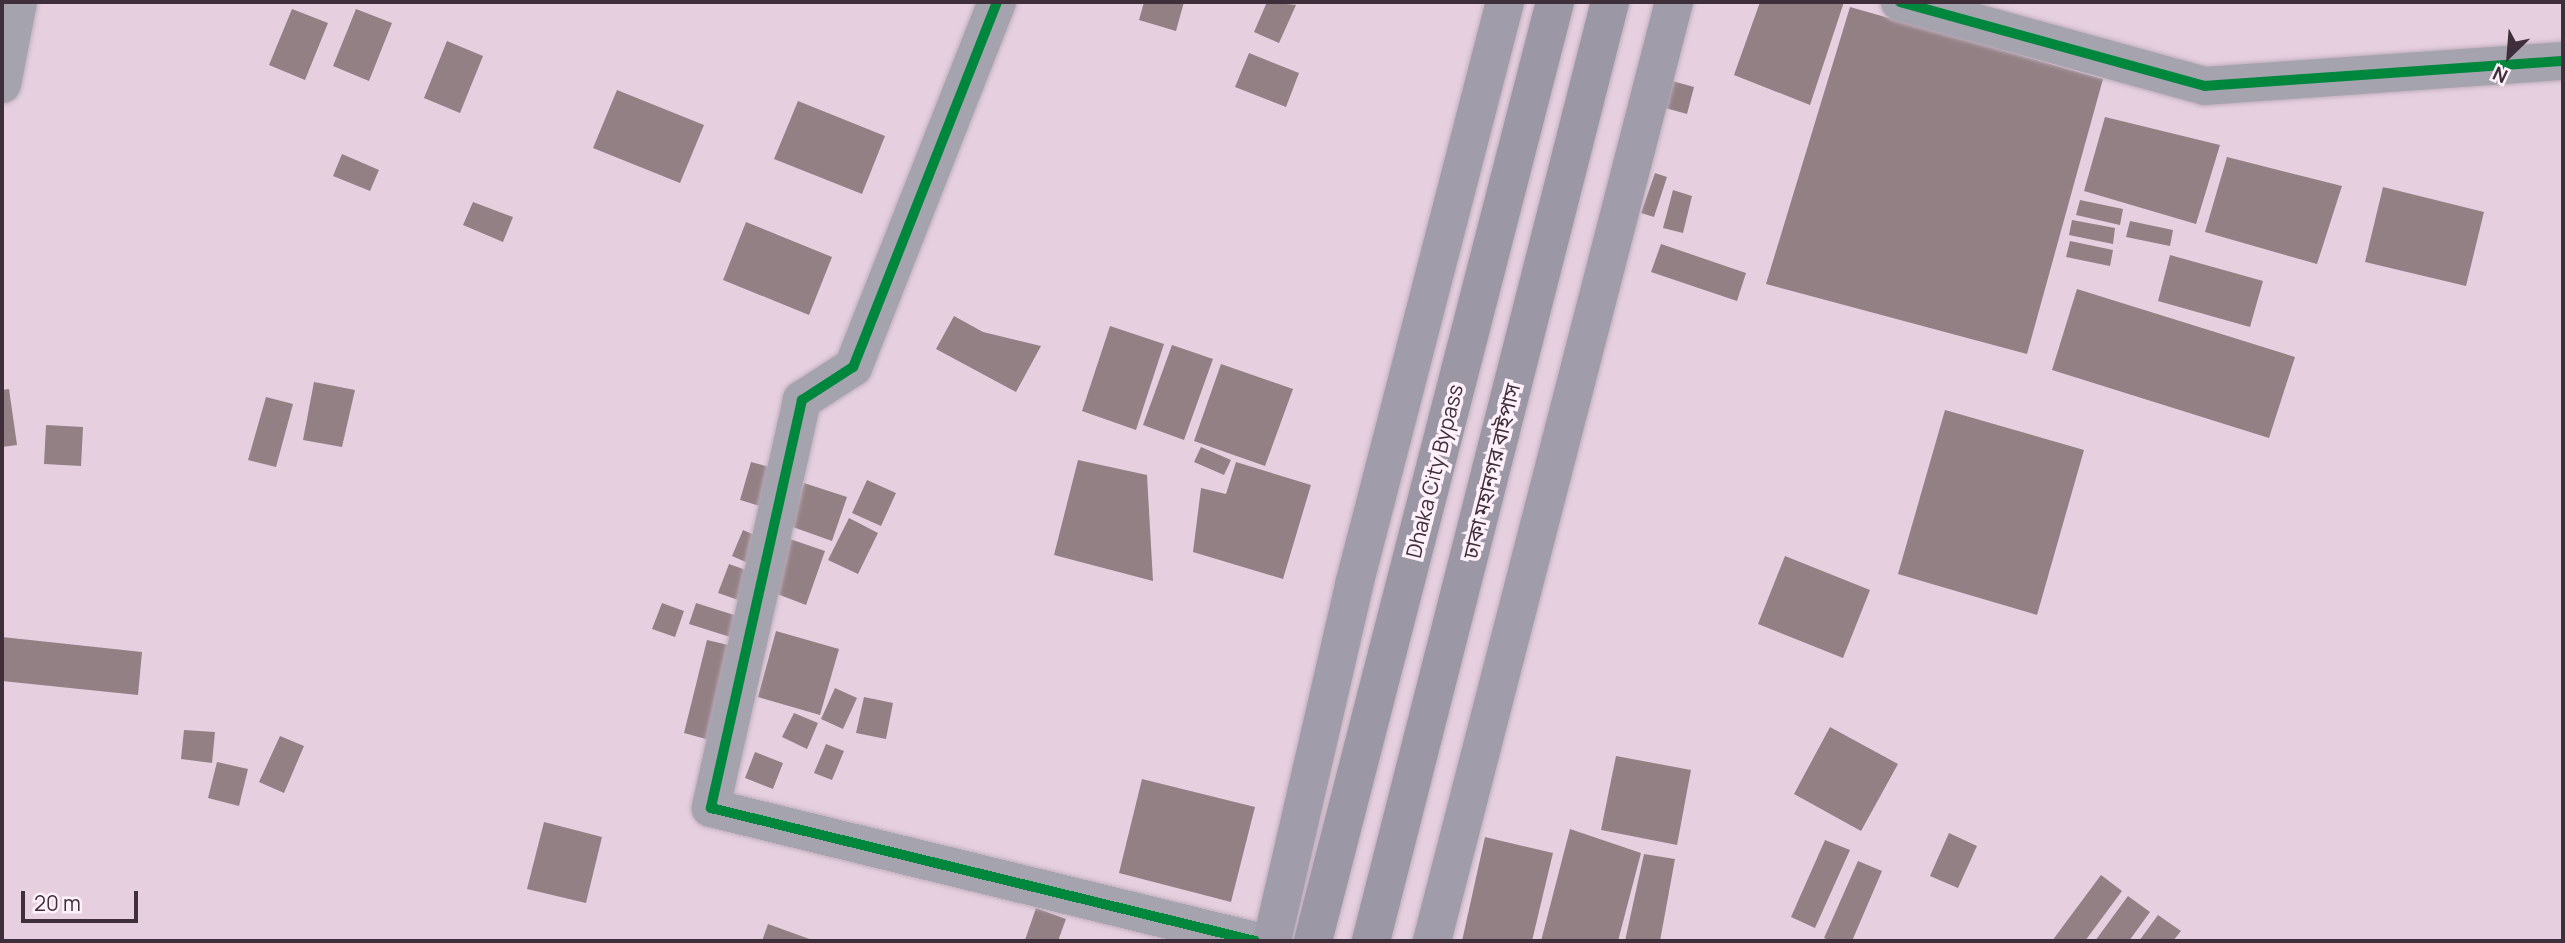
<!DOCTYPE html>
<meta charset="utf-8">
<style>
body{margin:0}
#map{position:relative;width:2565px;height:943px;overflow:hidden;background:#e6d0e0;font-family:Manrope,"Noto Sans Bengali",sans-serif}
div>[style]{position:absolute}
[style*='--x']{left:calc(var(--x)*1px);top:calc(var(--y)*1px);width:calc(var(--w)*1px);rotate:calc(var(--a)*1deg)}
.building>*{inset:0;background:#928085}
.roads{filter:drop-shadow(0 0 2px #c0aebb) drop-shadow(0 0 2px #c0aebb)}
.minor>*{height:38px;margin:-19px;padding:0 19px;transform-origin:19px;border-radius:19px;background:#a5a3ae}
.major>*{height:38px;margin:-19px;padding:0 19px;transform-origin:19px;border-radius:19px;background:#a09caa}
.highway>*{height:38px;margin:-19px;padding:0 19px;transform-origin:19px;border-radius:19px;background:#9b97a5}
.cycleway>*{height:10px;margin:-5px;padding:0 5px;transform-origin:5px;border-radius:5px;background:#00873e}
span{translate:-50% -50%;white-space:nowrap;text-align:center;line-height:1.15;-webkit-text-stroke:7px #fef1fa;paint-order:stroke}
.street-label{font-size:21px;color:#3f2f3b}
.frame{position:absolute;inset:0;border:4px solid #3f2f3b;pointer-events:none}
.north{position:absolute;left:2474px;top:21px;width:70px;height:70px;-webkit-text-stroke:5px #fef1fa;paint-order:stroke;rotate:205deg;font-size:19px;font-weight:700;line-height:28px;text-align:center;color:#3f2f3b}
.north::after{content:'';display:block;margin:auto;width:24px;height:32px;background:#3f2f3b;clip-path:polygon(50% 0,100% 100%,50% 72%,0 100%)}
.scale{position:absolute;left:21px;top:891px;width:117px;height:32px;box-sizing:border-box;border:4px solid #3f2f3b;border-top:0;padding-left:9px;font-size:21px;line-height:24px;white-space:nowrap;color:#3f2f3b;-webkit-text-stroke:5px #fef1fa;paint-order:stroke}
</style>
<div id="map">
<div class="building">
<div style="clip-path:polygon(1144px 2px,1184px 2px,1176px 31px,1139px 20px)"></div>
<div style="clip-path:polygon(1267px 2px,1296px 5px,1279px 43px,1254px 32px)"></div>
<div style="clip-path:polygon(1760px 2px,1844px 2px,1810px 105px,1734px 75px)"></div>
<div style="clip-path:polygon(1850px 7px,2103px 79px,2027px 354px,1766px 284px)"></div>
<div style="clip-path:polygon(292px 9px,328px 23px,305px 80px,269px 65px)"></div>
<div style="clip-path:polygon(356px 9px,392px 23px,369px 81px,333px 66px)"></div>
<div style="clip-path:polygon(447px 41px,483px 56px,460px 113px,424px 98px)"></div>
<div style="clip-path:polygon(1249px 53px,1299px 73px,1286px 107px,1235px 87px)"></div>
<div style="clip-path:polygon(1665px 79px,1694px 87px,1687px 114px,1658px 106px)"></div>
<div style="clip-path:polygon(617px 90px,704px 125px,680px 183px,593px 148px)"></div>
<div style="clip-path:polygon(798px 101px,885px 136px,862px 194px,774px 159px)"></div>
<div style="clip-path:polygon(2105px 117px,2220px 145px,2196px 224px,2084px 191px)"></div>
<div style="clip-path:polygon(342px 154px,379px 170px,370px 191px,333px 176px)"></div>
<div style="clip-path:polygon(2227px 157px,2342px 186px,2317px 264px,2205px 232px)"></div>
<div style="clip-path:polygon(1655px 173px,1667px 177px,1654px 217px,1641px 213px)"></div>
<div style="clip-path:polygon(2383px 187px,2484px 212px,2466px 286px,2365px 262px)"></div>
<div style="clip-path:polygon(1673px 190px,1692px 196px,1683px 233px,1663px 228px)"></div>
<div style="clip-path:polygon(2080px 200px,2123px 209px,2120px 225px,2076px 215px)"></div>
<div style="clip-path:polygon(473px 202px,513px 217px,503px 242px,463px 225px)"></div>
<div style="clip-path:polygon(2072px 220px,2115px 228px,2113px 244px,2069px 235px)"></div>
<div style="clip-path:polygon(2130px 221px,2173px 230px,2170px 246px,2126px 237px)"></div>
<div style="clip-path:polygon(746px 222px,832px 257px,809px 315px,723px 280px)"></div>
<div style="clip-path:polygon(2070px 241px,2113px 250px,2110px 266px,2066px 257px)"></div>
<div style="clip-path:polygon(1661px 244px,1746px 273px,1737px 301px,1651px 272px)"></div>
<div style="clip-path:polygon(2170px 255px,2263px 281px,2250px 327px,2158px 301px)"></div>
<div style="clip-path:polygon(2077px 289px,2295px 357px,2269px 438px,2052px 370px)"></div>
<div style="clip-path:polygon(954px 316px,983px 332px,1041px 346px,1016px 392px,936px 349px)"></div>
<div style="clip-path:polygon(1110px 326px,1164px 344px,1136px 430px,1082px 411px)"></div>
<div style="clip-path:polygon(1172px 345px,1213px 359px,1184px 440px,1143px 425px)"></div>
<div style="clip-path:polygon(1221px 364px,1293px 389px,1265px 466px,1194px 441px)"></div>
<div style="clip-path:polygon(314px 382px,355px 390px,342px 447px,303px 440px)"></div>
<div style="clip-path:polygon(9px 389px,17px 445px,2px 447px,2px 390px)"></div>
<div style="clip-path:polygon(266px 397px,293px 404px,276px 467px,248px 460px)"></div>
<div style="clip-path:polygon(1945px 410px,2084px 450px,2037px 615px,1898px 574px)"></div>
<div style="clip-path:polygon(46px 425px,83px 427px,81px 466px,44px 464px)"></div>
<div style="clip-path:polygon(1201px 447px,1231px 460px,1224px 475px,1194px 462px)"></div>
<div style="clip-path:polygon(1078px 460px,1147px 475px,1153px 581px,1054px 555px)"></div>
<div style="clip-path:polygon(751px 462px,781px 470px,770px 509px,740px 500px)"></div>
<div style="clip-path:polygon(1236px 462px,1311px 485px,1283px 579px,1193px 552px,1201px 488px,1226px 494px)"></div>
<div style="clip-path:polygon(867px 480px,896px 493px,881px 526px,852px 513px)"></div>
<div style="clip-path:polygon(804px 483px,847px 497px,832px 541px,790px 526px)"></div>
<div style="clip-path:polygon(849px 518px,878px 533px,858px 574px,828px 560px)"></div>
<div style="clip-path:polygon(743px 530px,759px 537px,748px 563px,732px 556px)"></div>
<div style="clip-path:polygon(790px 539px,825px 551px,806px 605px,772px 592px)"></div>
<div style="clip-path:polygon(1785px 556px,1870px 590px,1843px 658px,1758px 624px)"></div>
<div style="clip-path:polygon(729px 564px,760px 575px,750px 604px,718px 593px)"></div>
<div style="clip-path:polygon(662px 603px,684px 611px,675px 637px,652px 629px)"></div>
<div style="clip-path:polygon(696px 603px,750px 620px,743px 641px,689px 624px)"></div>
<div style="clip-path:polygon(776px 631px,839px 649px,820px 715px,758px 697px)"></div>
<div style="clip-path:polygon(2px 637px,142px 652px,138px 695px,2px 681px)"></div>
<div style="clip-path:polygon(707px 640px,737px 647px,713px 741px,684px 733px)"></div>
<div style="clip-path:polygon(835px 688px,857px 698px,843px 729px,821px 719px)"></div>
<div style="clip-path:polygon(864px 697px,893px 703px,886px 739px,856px 733px)"></div>
<div style="clip-path:polygon(794px 713px,818px 723px,807px 749px,782px 737px)"></div>
<div style="clip-path:polygon(1830px 727px,1898px 764px,1861px 831px,1794px 794px)"></div>
<div style="clip-path:polygon(184px 730px,215px 732px,212px 763px,181px 759px)"></div>
<div style="clip-path:polygon(280px 736px,304px 746px,284px 793px,259px 782px)"></div>
<div style="clip-path:polygon(826px 744px,844px 751px,832px 780px,814px 773px)"></div>
<div style="clip-path:polygon(755px 752px,783px 763px,773px 789px,745px 778px)"></div>
<div style="clip-path:polygon(1616px 756px,1691px 770px,1677px 845px,1601px 830px)"></div>
<div style="clip-path:polygon(217px 762px,248px 769px,239px 806px,208px 798px)"></div>
<div style="clip-path:polygon(1142px 779px,1255px 807px,1231px 902px,1119px 873px)"></div>
<div style="clip-path:polygon(544px 822px,602px 837px,586px 903px,527px 889px)"></div>
<div style="clip-path:polygon(1570px 829px,1641px 853px,1618px 941px,1541px 941px)"></div>
<div style="clip-path:polygon(1949px 833px,1977px 846px,1958px 888px,1930px 876px)"></div>
<div style="clip-path:polygon(1485px 837px,1553px 853px,1532px 941px,1462px 941px)"></div>
<div style="clip-path:polygon(1825px 840px,1850px 850px,1815px 928px,1791px 917px)"></div>
<div style="clip-path:polygon(1644px 854px,1675px 859px,1660px 941px,1625px 941px)"></div>
<div style="clip-path:polygon(1858px 861px,1882px 871px,1852px 941px,1831px 941px,1824px 938px)"></div>
<div style="clip-path:polygon(2101px 875px,2122px 891px,2085px 941px,2052px 941px)"></div>
<div style="clip-path:polygon(2128px 896px,2150px 912px,2129px 941px,2095px 941px)"></div>
<div style="clip-path:polygon(1036px 908px,1066px 919px,1058px 941px,1025px 940px)"></div>
<div style="clip-path:polygon(2158px 915px,2181px 931px,2173px 941px,2139px 941px)"></div>
<div style="clip-path:polygon(768px 924px,815px 941px,762px 941px)"></div>
</div>
<div class="roads">
<div class="minor">
<div style="--x:997;--y:2;--w:392;--a:111.5"></div>
<div style="--x:853;--y:367;--w:61;--a:147.1"></div>
<div style="--x:802;--y:400;--w:418;--a:102.6"></div>
<div style="--x:711;--y:808;--w:560;--a:13.74"></div>
<div style="--x:1900;--y:2;--w:316;--a:15.4"></div>
<div style="--x:2205;--y:86;--w:359;--a:-4"></div>
<div style="--x:2;--y:84;--w:84;--a:-79"></div>
</div>
<div class="major">
<div style="--x:1272;--y:941;--w:365;--a:-77"></div>
<div style="--x:1354;--y:585;--w:602;--a:-75.48"></div>
<div style="--x:1432;--y:941;--w:970;--a:-75.55"></div>
</div>
<div class="highway">
<div style="--x:1313;--y:941;--w:970;--a:-75.55"></div>
<div style="--x:1371;--y:941;--w:969;--a:-75.72"></div>
</div>
</div>
<div class="cycleway">
<div style="--x:997;--y:2;--w:392;--a:111.5"></div>
<div style="--x:853;--y:367;--w:61;--a:147.1"></div>
<div style="--x:802;--y:400;--w:418;--a:102.6"></div>
<div style="--x:711;--y:808;--w:560;--a:13.74"></div>
<div style="--x:1900;--y:2;--w:316;--a:15.4"></div>
<div style="--x:2205;--y:86;--w:359;--a:-4"></div>
</div>
<div class="street-label">
<span style="left:1434px;top:471px;rotate:-76deg">Dhaka City Bypass</span>
<span style="left:1491px;top:471px;rotate:-76deg">ঢাকা মহানগর বাইপাস</span>
</div>
<div class="frame"></div>
<div class="north">N</div>
<div class="scale">20 m</div>
</div>
